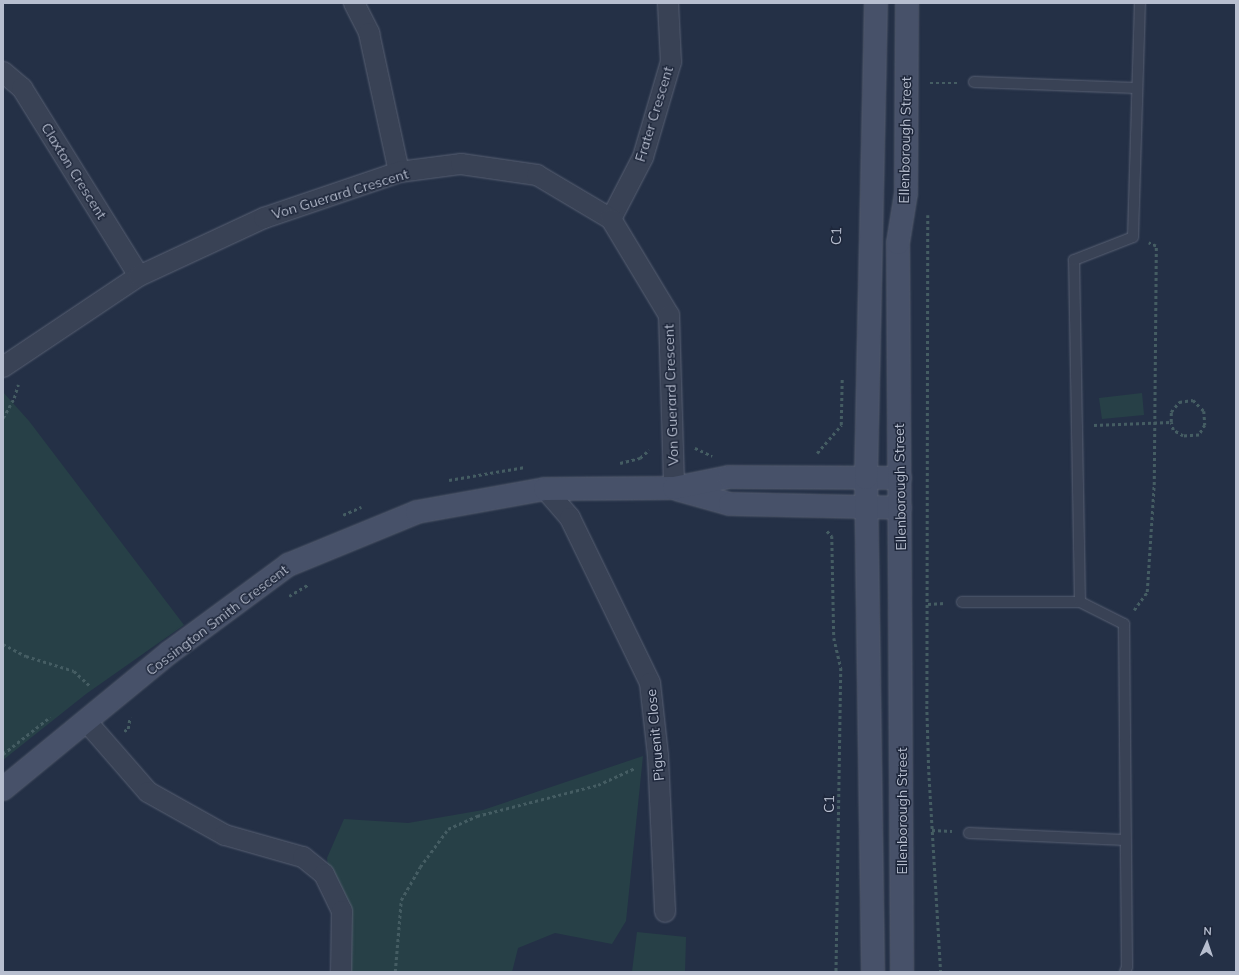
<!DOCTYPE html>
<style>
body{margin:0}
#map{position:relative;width:1239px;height:975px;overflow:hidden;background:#243046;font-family:Mulish,sans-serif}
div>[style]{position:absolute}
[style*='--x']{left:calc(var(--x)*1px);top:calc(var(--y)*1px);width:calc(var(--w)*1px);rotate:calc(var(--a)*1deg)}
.green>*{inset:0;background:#274047}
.path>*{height:2.5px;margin-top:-1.25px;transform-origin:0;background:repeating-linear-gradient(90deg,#455d63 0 3px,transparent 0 6px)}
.roads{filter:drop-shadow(0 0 1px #586073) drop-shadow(0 0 1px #586073)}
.lane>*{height:10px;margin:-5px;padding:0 5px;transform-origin:5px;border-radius:5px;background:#394255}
.street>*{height:20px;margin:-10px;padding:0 10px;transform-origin:10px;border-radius:10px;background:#394255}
.secondary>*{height:22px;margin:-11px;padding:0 11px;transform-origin:11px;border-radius:11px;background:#475169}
span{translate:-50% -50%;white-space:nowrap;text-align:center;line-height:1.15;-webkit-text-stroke:3px #1e273b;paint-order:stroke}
.street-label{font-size:14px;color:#b7becf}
.frame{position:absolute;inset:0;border:4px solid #b7becf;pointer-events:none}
.north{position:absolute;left:1187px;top:923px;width:40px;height:40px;-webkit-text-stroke:3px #1e273b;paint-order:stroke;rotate:3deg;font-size:11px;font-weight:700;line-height:16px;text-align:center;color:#b7becf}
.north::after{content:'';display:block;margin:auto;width:14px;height:18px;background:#b7becf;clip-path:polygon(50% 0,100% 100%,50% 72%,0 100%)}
</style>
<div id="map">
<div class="green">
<div style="clip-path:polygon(3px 392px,29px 421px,184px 625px,86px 694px,3px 760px)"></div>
<div style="clip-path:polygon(1142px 393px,1144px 415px,1102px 419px,1099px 398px)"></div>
<div style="clip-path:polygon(643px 756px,626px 921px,612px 944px,555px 933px,518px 948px,512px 972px,341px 972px,327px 858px,344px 819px,408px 823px,483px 810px)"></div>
<div style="clip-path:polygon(637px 932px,686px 937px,685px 972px,632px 972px)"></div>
</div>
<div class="path">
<div style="--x:930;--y:83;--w:27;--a:0"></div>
<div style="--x:928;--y:215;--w:491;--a:90.1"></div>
<div style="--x:927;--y:706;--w:66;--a:88.3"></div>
<div style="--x:929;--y:772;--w:200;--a:86.6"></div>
<div style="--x:3;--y:418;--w:23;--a:-61"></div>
<div style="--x:14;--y:398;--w:14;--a:-73"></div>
<div style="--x:1094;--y:425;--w:77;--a:-2.2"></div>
<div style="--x:1171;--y:422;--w:10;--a:-90"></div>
<div style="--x:1171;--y:412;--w:13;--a:-51"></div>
<div style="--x:1179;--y:402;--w:14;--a:-8"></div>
<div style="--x:1193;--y:400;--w:16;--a:45"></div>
<div style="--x:1204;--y:411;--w:14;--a:86"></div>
<div style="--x:1205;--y:425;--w:12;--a:121"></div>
<div style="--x:1199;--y:435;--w:16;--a:176"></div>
<div style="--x:1183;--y:436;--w:12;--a:-149"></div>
<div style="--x:1173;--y:430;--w:8;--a:-104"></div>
<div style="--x:695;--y:448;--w:19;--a:25"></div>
<div style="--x:817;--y:453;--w:37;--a:-49"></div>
<div style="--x:841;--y:425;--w:46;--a:-88.8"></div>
<div style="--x:620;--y:463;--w:21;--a:-14"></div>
<div style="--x:640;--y:458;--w:12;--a:-42"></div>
<div style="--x:449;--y:480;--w:77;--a:-9.7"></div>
<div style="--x:343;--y:515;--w:20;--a:-24"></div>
<div style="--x:827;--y:531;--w:7;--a:45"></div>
<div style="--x:832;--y:536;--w:102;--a:88.9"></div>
<div style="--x:834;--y:638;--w:31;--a:77"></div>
<div style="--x:841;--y:668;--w:304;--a:90.9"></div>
<div style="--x:289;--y:596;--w:23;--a:-31"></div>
<div style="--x:928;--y:604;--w:17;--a:-3"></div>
<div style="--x:1134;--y:610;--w:22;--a:-54"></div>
<div style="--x:1147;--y:592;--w:107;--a:-86.3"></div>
<div style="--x:1154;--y:485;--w:239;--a:-89.5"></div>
<div style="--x:1156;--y:246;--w:8;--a:-157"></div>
<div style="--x:3;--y:644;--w:26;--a:28"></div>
<div style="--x:26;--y:656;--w:50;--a:17.4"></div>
<div style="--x:74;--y:671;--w:22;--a:43"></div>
<div style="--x:124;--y:731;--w:4;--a:-27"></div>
<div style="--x:128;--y:729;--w:12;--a:-81"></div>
<div style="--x:3;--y:754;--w:60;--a:-38.2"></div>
<div style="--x:932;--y:830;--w:20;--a:3"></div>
<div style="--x:395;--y:972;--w:72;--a:-85.2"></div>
<div style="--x:401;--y:900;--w:38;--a:-60"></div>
<div style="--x:420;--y:867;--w:47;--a:-53.6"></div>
<div style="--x:448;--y:829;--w:32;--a:-24"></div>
<div style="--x:477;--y:816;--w:125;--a:-14.4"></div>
<div style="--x:598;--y:785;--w:41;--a:-24.7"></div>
</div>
<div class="roads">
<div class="lane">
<div style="--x:974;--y:82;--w:163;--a:2.1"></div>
<div style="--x:962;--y:602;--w:118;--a:0"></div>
<div style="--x:969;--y:833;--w:156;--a:2.6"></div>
<div style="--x:1125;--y:972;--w:5;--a:-68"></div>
<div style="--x:1127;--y:967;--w:343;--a:-90.5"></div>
<div style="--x:1124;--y:624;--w:49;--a:-153.4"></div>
<div style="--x:1080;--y:602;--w:342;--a:-91"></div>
<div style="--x:1074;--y:260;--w:63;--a:-21.3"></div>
<div style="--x:1133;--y:237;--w:234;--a:-88.3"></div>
</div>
<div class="street">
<div style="--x:354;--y:3;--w:34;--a:63"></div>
<div style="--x:369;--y:33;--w:142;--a:77.8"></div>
<div style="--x:3;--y:72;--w:25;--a:40"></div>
<div style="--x:22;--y:88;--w:221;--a:58.1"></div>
<div style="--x:611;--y:219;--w:70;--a:-62.7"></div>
<div style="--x:643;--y:157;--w:99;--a:-73.6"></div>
<div style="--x:671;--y:62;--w:59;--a:-92.9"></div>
<div style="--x:3;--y:367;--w:164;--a:-33.8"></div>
<div style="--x:139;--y:276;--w:138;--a:-24.9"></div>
<div style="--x:264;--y:218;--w:143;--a:-18.8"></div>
<div style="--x:399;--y:172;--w:63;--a:-7.4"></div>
<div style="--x:461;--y:164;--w:77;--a:8.2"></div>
<div style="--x:537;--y:175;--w:86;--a:30.7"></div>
<div style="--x:611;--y:219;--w:112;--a:58.9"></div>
<div style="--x:669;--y:315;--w:173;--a:88.3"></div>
<div style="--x:545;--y:489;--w:38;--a:49"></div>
<div style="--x:570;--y:518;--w:183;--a:64.1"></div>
<div style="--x:650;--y:683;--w:73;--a:83.7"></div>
<div style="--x:658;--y:756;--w:156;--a:87.4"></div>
<div style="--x:87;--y:722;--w:93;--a:48.9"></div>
<div style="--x:148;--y:792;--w:88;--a:29.2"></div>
<div style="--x:225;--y:835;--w:81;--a:15.8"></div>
<div style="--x:303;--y:857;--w:27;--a:39"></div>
<div style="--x:324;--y:874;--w:41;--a:64.1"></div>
<div style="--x:342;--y:911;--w:61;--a:90.9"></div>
</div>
<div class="secondary">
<div style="--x:679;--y:490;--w:53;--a:15.4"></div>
<div style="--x:730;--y:504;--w:170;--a:1.3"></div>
<div style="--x:3;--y:789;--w:216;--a:-39.4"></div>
<div style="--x:170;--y:652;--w:147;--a:-36.4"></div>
<div style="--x:288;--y:565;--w:139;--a:-22.3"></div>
<div style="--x:417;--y:512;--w:130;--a:-10.2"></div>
<div style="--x:545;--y:489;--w:129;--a:-0.4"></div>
<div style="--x:674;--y:488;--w:56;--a:-11.3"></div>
<div style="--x:729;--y:477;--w:171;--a:0.3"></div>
<div style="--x:873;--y:972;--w:494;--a:-90.8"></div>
<div style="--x:866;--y:478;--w:475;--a:-88.8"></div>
<div style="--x:902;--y:972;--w:729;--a:-90.31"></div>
<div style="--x:898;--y:243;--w:51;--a:-80.9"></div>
<div style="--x:906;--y:193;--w:190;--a:-89.7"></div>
</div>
</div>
<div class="street-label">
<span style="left:654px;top:114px;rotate:-73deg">Frater Crescent</span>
<span style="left:905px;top:140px;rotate:-89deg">Ellenborough Street</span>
<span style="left:74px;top:171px;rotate:58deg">Claxton Crescent</span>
<span style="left:340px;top:194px;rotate:-17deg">Von Guerard Crescent</span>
<span style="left:836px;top:236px;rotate:-88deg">C1</span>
<span style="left:671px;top:395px;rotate:-92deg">Von Guerard Crescent</span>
<span style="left:900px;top:487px;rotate:-91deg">Ellenborough Street</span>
<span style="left:217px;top:620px;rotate:-37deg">Cossington Smith Crescent</span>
<span style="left:655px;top:735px;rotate:-95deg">Piguenit Close</span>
<span style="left:829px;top:804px;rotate:-89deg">C1</span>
<span style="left:902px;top:811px;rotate:-90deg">Ellenborough Street</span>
</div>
<div class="frame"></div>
<div class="north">N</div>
</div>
